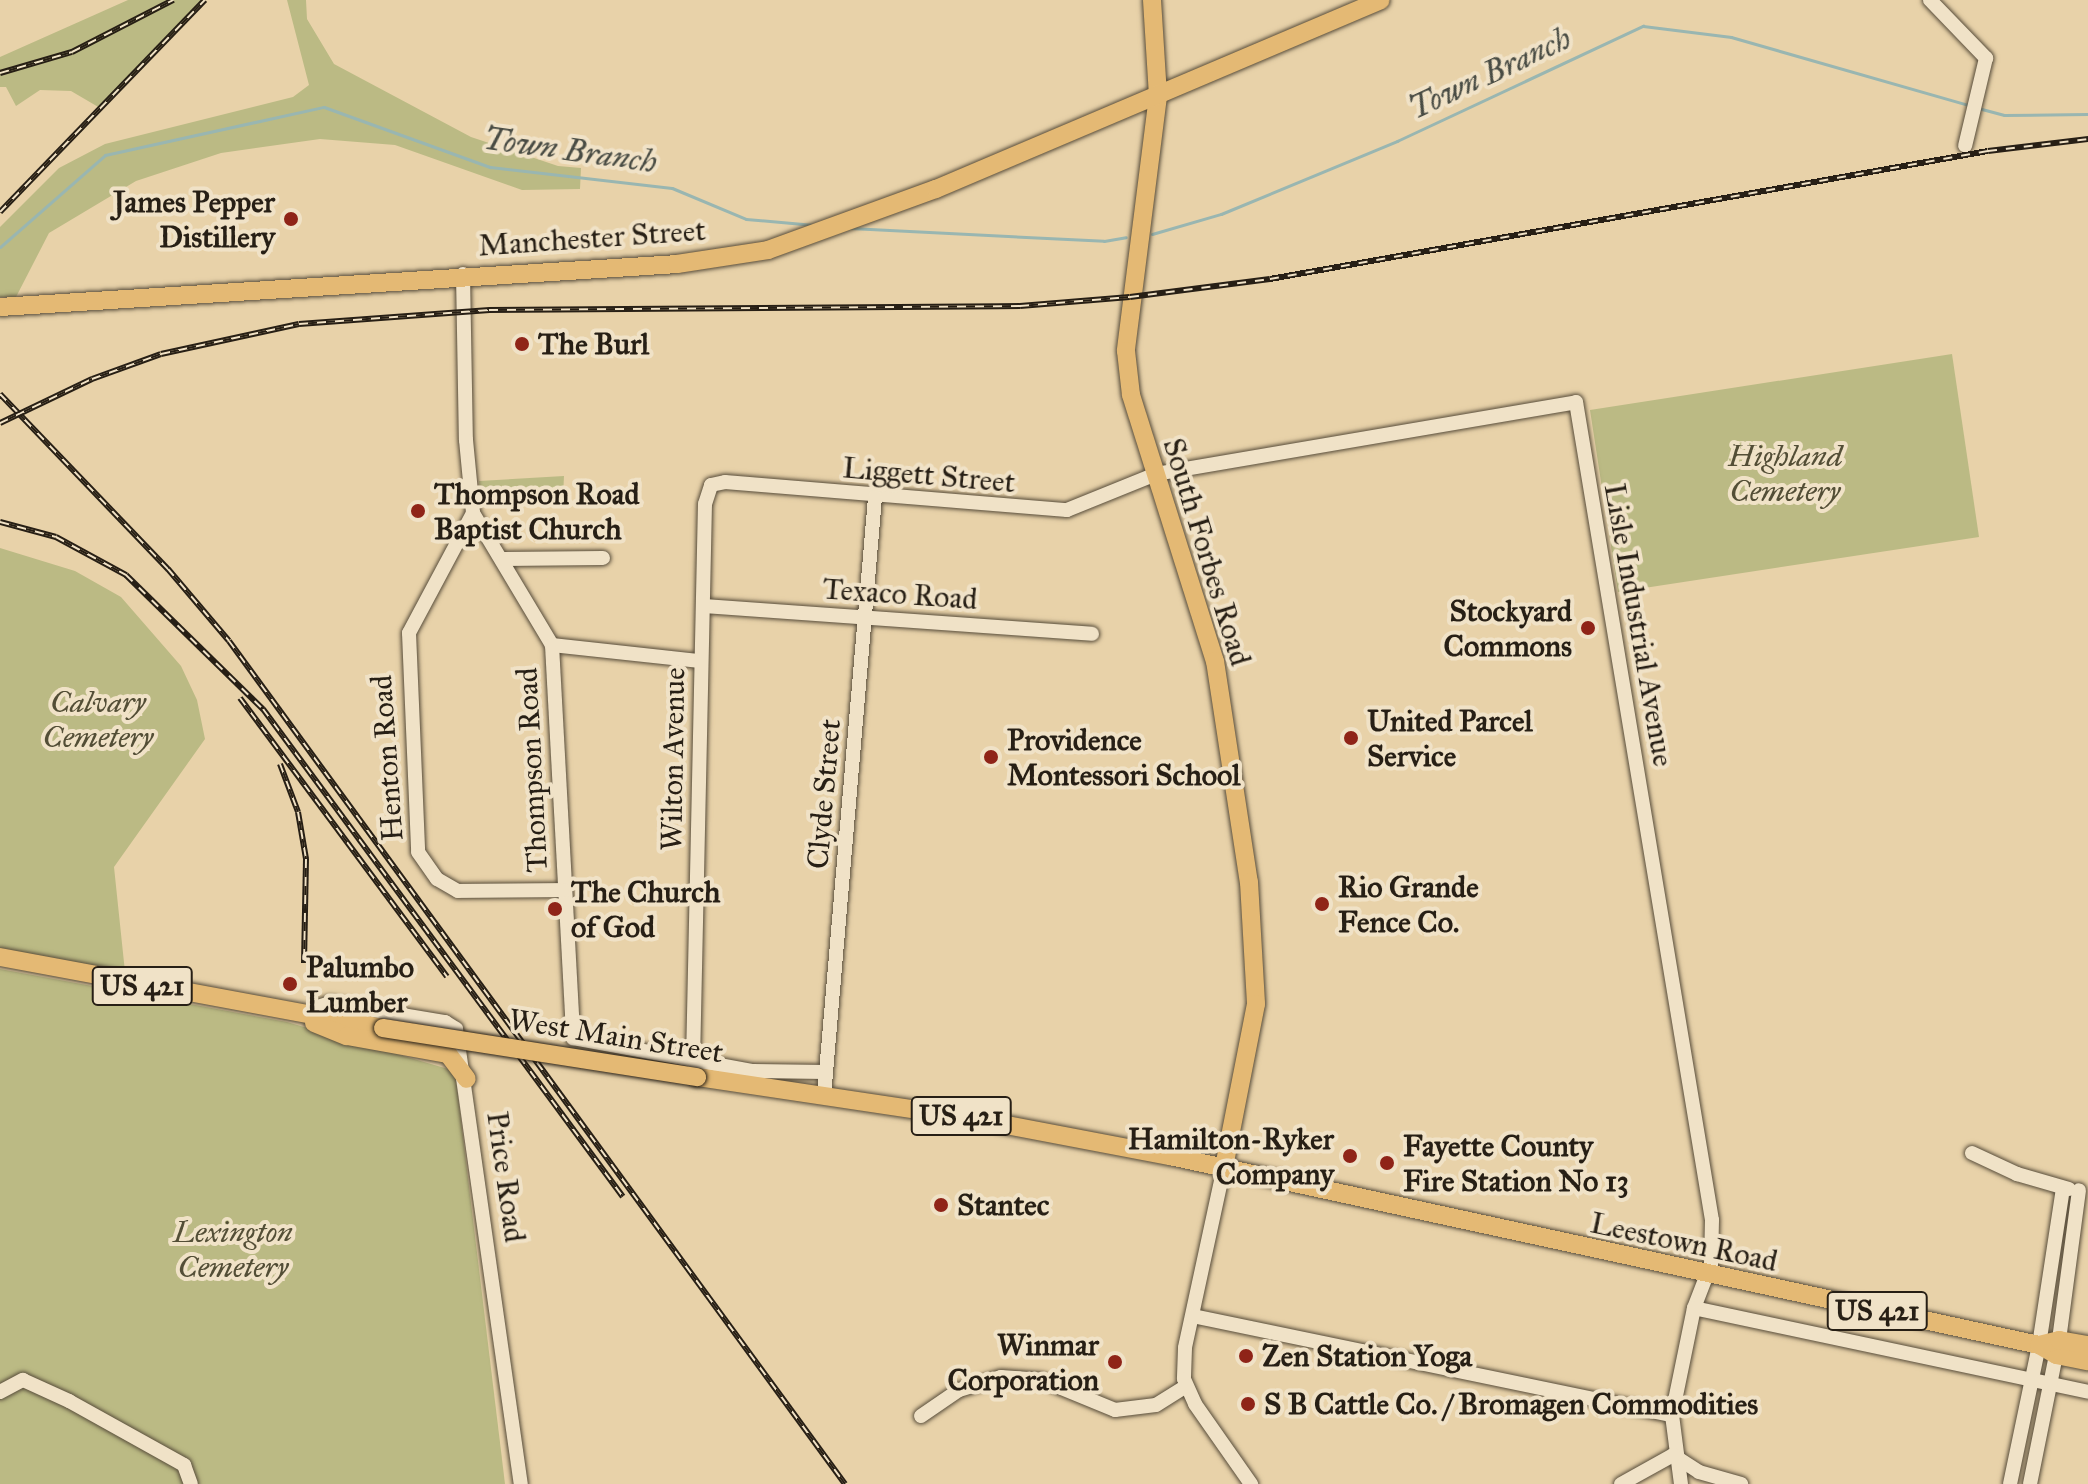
<!DOCTYPE html>
<style>
body{margin:0}
#map{position:relative;width:2088px;height:1484px;overflow:hidden;background:#e8d2a9;font-family:"IM FELL Great Primer",serif}
div>[style]{position:absolute}
[style*='--x']{left:calc(var(--x)*1px);top:calc(var(--y)*1px);width:calc(var(--w)*1px);rotate:calc(var(--a)*1deg)}
.green>*{inset:0;background:#bbba84}
.stream>*{height:3px;margin:-1.5px;padding:0 1.5px;transform-origin:1.5px;border-radius:1.5px;background:#99b6b1}
.roads{filter:drop-shadow(0 0 2px #574c3a) drop-shadow(0 0 2px #574c3a)}
.minor>*{height:14px;margin:-7px;padding:0 7px;transform-origin:7px;border-radius:7px;background:#f0e2c7}
.major>*{height:18px;margin:-9px;padding:0 9px;transform-origin:9px;border-radius:9px;background:#e4b974}
.rail>*{height:6px;margin-top:-3px;transform-origin:0;background:repeating-linear-gradient(90deg,#f0e2c7 0 9px,#271f15 0 18px);box-sizing:border-box;border-block:2px solid #271f15}
.bridges{filter:drop-shadow(0 0 2px #271f15) drop-shadow(0 0 2px #271f15)}
.major-bridge>*{height:18px;margin:-9px;padding:0 9px;transform-origin:9px;border-radius:9px;background:#e4b974}
.dots>*{width:22px;height:22px;translate:-50% -50%;box-sizing:border-box;border:4px solid #f0e2c7;border-radius:50%}
span{translate:-50% -50%;white-space:nowrap;text-align:center;line-height:1.15;-webkit-text-stroke:8px #f0e2c7;paint-order:stroke}
.shield-label span{padding:2px 6px;background:#f0e2c7;border:2px solid;border-radius:6px;-webkit-text-stroke-width:0}
.shield-label{font-size:28px;color:#271f15;font-weight:700}
.poi-label{font-size:30px;color:#271f15;font-weight:700}
.right{translate:-100% -50%;text-align:right}
.left{translate:0 -50%;text-align:left}
.street-label{font-size:30px;color:#271f15}
.park-label{font-size:30px;color:#534e36;font-style:italic}
.water-label{font-size:32px;color:#494c44;font-style:italic}
</style>
<div id="map">
<div class="green">
<div style="clip-path:polygon(128px 0,205px 0,100px 108px,71px 91px,40px 90px,16px 106px,6px 87px,0 87px,0 57px)"></div>
<div style="clip-path:polygon(287px 0,306px 0,307px 19px,334px 64px,471px 137px,558px 166px,581px 168px,580px 189px,522px 190px,395px 145px,320px 139px,221px 153px,136px 181px,49px 233px,16px 297px,0 297px,0 227px,59px 168px,105px 144px,293px 97px,309px 85px)"></div>
<div style="clip-path:polygon(1952px 354px,1979px 537px,1618px 592px,1590px 410px)"></div>
<div style="clip-path:polygon(564px 476px,563px 497px,481px 502px,479px 481px)"></div>
<div style="clip-path:polygon(0 548px,75px 571px,121px 597px,181px 666px,197px 700px,205px 739px,114px 867px,125px 972px,0 949px)"></div>
<div style="clip-path:polygon(0 969px,287px 1022px,455px 1071px,505px 1484px,0 1484px)"></div>
</div>
<div class="stream">
<div style="--x:1978;--y:108;--w:27;--a:15"></div>
<div style="--x:2004;--y:115;--w:84;--a:-0.7"></div>
<div style="--x:850;--y:228;--w:254;--a:2.9"></div>
<div style="--x:1104;--y:241;--w:22;--a:-10"></div>
<div style="--x:1152;--y:234;--w:72;--a:-16.2"></div>
<div style="--x:1221;--y:214;--w:191;--a:-22.5"></div>
<div style="--x:1397;--y:141;--w:272;--a:-25.1"></div>
<div style="--x:1643;--y:26;--w:89;--a:7.1"></div>
<div style="--x:1731;--y:37;--w:250;--a:16"></div>
<div style="--x:0;--y:247;--w:140;--a:-41.2"></div>
<div style="--x:105;--y:155;--w:224;--a:-12.4"></div>
<div style="--x:324;--y:107;--w:177;--a:19.9"></div>
<div style="--x:490;--y:167;--w:183;--a:6.6"></div>
<div style="--x:672;--y:188;--w:80;--a:22.7"></div>
<div style="--x:746;--y:219;--w:68;--a:5"></div>
</div>
<div class="roads">
<div class="minor">
<div style="--x:1930;--y:0;--w:81;--a:46"></div>
<div style="--x:1986;--y:58;--w:90;--a:103.4"></div>
<div style="--x:463;--y:274;--w:166;--a:89"></div>
<div style="--x:466;--y:440;--w:73;--a:84.5"></div>
<div style="--x:473;--y:513;--w:154;--a:59.1"></div>
<div style="--x:552;--y:645;--w:394;--a:86.9"></div>
<div style="--x:573;--y:1038;--w:183;--a:10.4"></div>
<div style="--x:753;--y:1071;--w:73;--a:0.8"></div>
<div style="--x:473;--y:513;--w:136;--a:118.1"></div>
<div style="--x:409;--y:633;--w:219;--a:87.6"></div>
<div style="--x:418;--y:852;--w:33;--a:55"></div>
<div style="--x:437;--y:879;--w:24;--a:30"></div>
<div style="--x:458;--y:891;--w:106;--a:-0.5"></div>
<div style="--x:504;--y:559;--w:99;--a:-0.6"></div>
<div style="--x:704;--y:606;--w:389;--a:4.1"></div>
<div style="--x:552;--y:645;--w:149;--a:6.2"></div>
<div style="--x:317;--y:1017;--w:10;--a:-84"></div>
<div style="--x:318;--y:1007;--w:13;--a:-18"></div>
<div style="--x:330;--y:1003;--w:117;--a:9.4"></div>
<div style="--x:445;--y:1022;--w:13;--a:32"></div>
<div style="--x:456;--y:1029;--w:460;--a:81.9"></div>
<div style="--x:693;--y:1062;--w:558;--a:-88.77"></div>
<div style="--x:705;--y:504;--w:20;--a:-72"></div>
<div style="--x:711;--y:485;--w:14;--a:-12"></div>
<div style="--x:725;--y:482;--w:343;--a:4.7"></div>
<div style="--x:1067;--y:510;--w:96;--a:-22"></div>
<div style="--x:1156;--y:474;--w:426;--a:-9.7"></div>
<div style="--x:1576;--y:402;--w:829;--a:80.56"></div>
<div style="--x:1712;--y:1220;--w:44;--a:91.3"></div>
<div style="--x:1711;--y:1264;--w:47;--a:111.1"></div>
<div style="--x:1694;--y:1308;--w:109;--a:101.6"></div>
<div style="--x:1672;--y:1415;--w:70;--a:82.6"></div>
<div style="--x:824;--y:1096;--w:601;--a:-85.13"></div>
<div style="--x:1972;--y:1153;--w:50;--a:25"></div>
<div style="--x:2017;--y:1174;--w:54;--a:16.1"></div>
<div style="--x:1224;--y:1167;--w:185;--a:102.2"></div>
<div style="--x:1185;--y:1348;--w:31;--a:92"></div>
<div style="--x:1184;--y:1379;--w:27;--a:66"></div>
<div style="--x:1195;--y:1404;--w:98;--a:55"></div>
<div style="--x:1694;--y:1308;--w:403;--a:12"></div>
<div style="--x:1193;--y:1316;--w:489;--a:11.7"></div>
<div style="--x:0;--y:1392;--w:26;--a:-28"></div>
<div style="--x:23;--y:1380;--w:51;--a:24.5"></div>
<div style="--x:69;--y:1401;--w:132;--a:29.1"></div>
<div style="--x:184;--y:1465;--w:20;--a:70"></div>
<div style="--x:921;--y:1416;--w:46;--a:-34.4"></div>
<div style="--x:959;--y:1390;--w:44;--a:-17.2"></div>
<div style="--x:1001;--y:1377;--w:41;--a:4.2"></div>
<div style="--x:1042;--y:1380;--w:79;--a:22.3"></div>
<div style="--x:1115;--y:1410;--w:41;--a:-7"></div>
<div style="--x:1156;--y:1405;--w:36;--a:-32"></div>
<div style="--x:1621;--y:1484;--w:60;--a:-29.1"></div>
<div style="--x:1673;--y:1455;--w:31;--a:33"></div>
<div style="--x:1699;--y:1472;--w:44;--a:15.9"></div>
<div style="--x:2010;--y:1484;--w:142;--a:-78.2"></div>
<div style="--x:2039;--y:1345;--w:159;--a:-81.3"></div>
<div style="--x:2030;--y:1484;--w:147;--a:-78.6"></div>
<div style="--x:2059;--y:1340;--w:151;--a:-82.4"></div>
</div>
<div class="major">
<div style="--x:1152;--y:0;--w:96;--a:86.4"></div>
<div style="--x:1158;--y:96;--w:257;--a:97.2"></div>
<div style="--x:1126;--y:351;--w:44;--a:83.5"></div>
<div style="--x:1131;--y:395;--w:279;--a:72.5"></div>
<div style="--x:1215;--y:661;--w:224;--a:81.3"></div>
<div style="--x:1249;--y:882;--w:122;--a:86.7"></div>
<div style="--x:1256;--y:1004;--w:166;--a:101.1"></div>
<div style="--x:0;--y:307;--w:678;--a:-3.63"></div>
<div style="--x:677;--y:264;--w:92;--a:-8.7"></div>
<div style="--x:768;--y:250;--w:179;--a:-20"></div>
<div style="--x:936;--y:189;--w:483;--a:-23"></div>
<div style="--x:0;--y:957;--w:390;--a:10.5"></div>
<div style="--x:314;--y:1023;--w:35;--a:22"></div>
<div style="--x:347;--y:1036;--w:103;--a:10.1"></div>
<div style="--x:448;--y:1054;--w:31;--a:53"></div>
<div style="--x:697;--y:1077;--w:276;--a:8.5"></div>
<div style="--x:970;--y:1118;--w:204;--a:10.8"></div>
<div style="--x:1170;--y:1156;--w:889;--a:12.27"></div>
<div style="--x:2039;--y:1345;--w:20;--a:30"></div>
<div style="--x:2056;--y:1355;--w:33;--a:11"></div>
<div style="--x:2039;--y:1345;--w:21;--a:-14"></div>
<div style="--x:2059;--y:1340;--w:29;--a:10"></div>
</div>
</div>
<div class="rail">
<div style="--x:0;--y:73;--w:75;--a:-16.3"></div>
<div style="--x:72;--y:52;--w:114;--a:-27.2"></div>
<div style="--x:0;--y:212;--w:295;--a:-46"></div>
<div style="--x:0;--y:394;--w:243;--a:46.2"></div>
<div style="--x:168;--y:569;--w:94;--a:49.7"></div>
<div style="--x:229;--y:641;--w:1044;--a:53.84"></div>
<div style="--x:0;--y:423;--w:102;--a:-25.6"></div>
<div style="--x:92;--y:379;--w:73;--a:-19.9"></div>
<div style="--x:161;--y:354;--w:141;--a:-12.3"></div>
<div style="--x:299;--y:324;--w:191;--a:-4.2"></div>
<div style="--x:489;--y:310;--w:531;--a:-0.43"></div>
<div style="--x:1020;--y:306;--w:110;--a:-4.7"></div>
<div style="--x:1130;--y:297;--w:141;--a:-7.3"></div>
<div style="--x:1270;--y:279;--w:729;--a:-10.11"></div>
<div style="--x:1988;--y:151;--w:101;--a:-6.8"></div>
<div style="--x:0;--y:522;--w:58;--a:15"></div>
<div style="--x:56;--y:537;--w:80;--a:28.5"></div>
<div style="--x:126;--y:575;--w:192;--a:44.4"></div>
<div style="--x:263;--y:709;--w:606;--a:53.58"></div>
<div style="--x:240;--y:698;--w:347;--a:53.4"></div>
<div style="--x:280;--y:764;--w:51;--a:69.4"></div>
<div style="--x:298;--y:812;--w:48;--a:80.3"></div>
<div style="--x:306;--y:859;--w:104;--a:91.1"></div>
</div>
<div class="bridges">
<div class="major-bridge">
<div style="--x:383;--y:1028;--w:318;--a:8.9"></div>
</div>
</div>
<div class="dots">
<div style="left:291px;top:219px;background:#8f2418"></div>
<div style="left:522px;top:344px;background:#8f2418"></div>
<div style="left:418px;top:511px;background:#8f2418"></div>
<div style="left:1588px;top:628px;background:#8f2418"></div>
<div style="left:1351px;top:738px;background:#8f2418"></div>
<div style="left:991px;top:757px;background:#8f2418"></div>
<div style="left:1322px;top:904px;background:#8f2418"></div>
<div style="left:555px;top:909px;background:#8f2418"></div>
<div style="left:290px;top:984px;background:#8f2418"></div>
<div style="left:1350px;top:1156px;background:#8f2418"></div>
<div style="left:1387px;top:1163px;background:#8f2418"></div>
<div style="left:941px;top:1205px;background:#8f2418"></div>
<div style="left:1246px;top:1356px;background:#8f2418"></div>
<div style="left:1115px;top:1362px;background:#8f2418"></div>
<div style="left:1248px;top:1404px;background:#8f2418"></div>
</div>
<div class="shield-label">
<span style="left:142px;top:986px">US 421</span>
<span style="left:961px;top:1116px">US 421</span>
<span style="left:1877px;top:1311px">US 421</span>
</div>
<div class="poi-label">
<span class="right" style="left:275px;top:219px">James Pepper<br>Distillery</span>
<span class="left" style="left:538px;top:344px">The Burl</span>
<span class="left" style="left:434px;top:511px">Thompson Road<br>Baptist Church</span>
<span class="right" style="left:1572px;top:628px">Stockyard<br>Commons</span>
<span class="left" style="left:1367px;top:738px">United Parcel<br>Service</span>
<span class="left" style="left:1007px;top:757px">Providence<br>Montessori School</span>
<span class="left" style="left:1338px;top:904px">Rio Grande<br>Fence Co.</span>
<span class="left" style="left:571px;top:909px">The Church<br>of God</span>
<span class="left" style="left:306px;top:984px">Palumbo<br>Lumber</span>
<span class="right" style="left:1334px;top:1156px">Hamilton-Ryker<br>Company</span>
<span class="left" style="left:1403px;top:1163px">Fayette County<br>Fire Station No 13</span>
<span class="left" style="left:957px;top:1205px">Stantec</span>
<span class="right" style="left:1099px;top:1362px">Winmar<br>Corporation</span>
<span class="left" style="left:1262px;top:1356px">Zen Station Yoga</span>
<span class="left" style="left:1264px;top:1404px">S B Cattle Co. / Bromagen Commodities</span>
</div>
<div class="street-label">
<span style="left:592px;top:238px;rotate:-4deg">Manchester Street</span>
<span style="left:929px;top:475px;rotate:5deg">Liggett Street</span>
<span style="left:1207px;top:552px;rotate:73deg">South Forbes Road</span>
<span style="left:900px;top:594px;rotate:4deg">Texaco Road</span>
<span style="left:1639px;top:625px;rotate:80deg">Lisle Industrial Avenue</span>
<span style="left:387px;top:758px;rotate:-94deg">Henton Road</span>
<span style="left:673px;top:759px;rotate:-89deg">Wilton Avenue</span>
<span style="left:532px;top:770px;rotate:-93deg">Thompson Road</span>
<span style="left:824px;top:794px;rotate:-85deg">Clyde Street</span>
<span style="left:616px;top:1036px;rotate:9deg">West Main Street</span>
<span style="left:506px;top:1177px;rotate:82deg">Price Road</span>
<span style="left:1684px;top:1242px;rotate:12deg">Leestown Road</span>
</div>
<div class="park-label">
<span style="left:1785px;top:473px">Highland<br>Cemetery</span>
<span style="left:98px;top:719px">Calvary<br>Cemetery</span>
<span style="left:233px;top:1249px">Lexington<br>Cemetery</span>
</div>
<div class="water-label">
<span style="left:1490px;top:74px;rotate:-25deg">Town Branch</span>
<span style="left:570px;top:151px;rotate:8deg">Town Branch</span>
</div>
</div>
